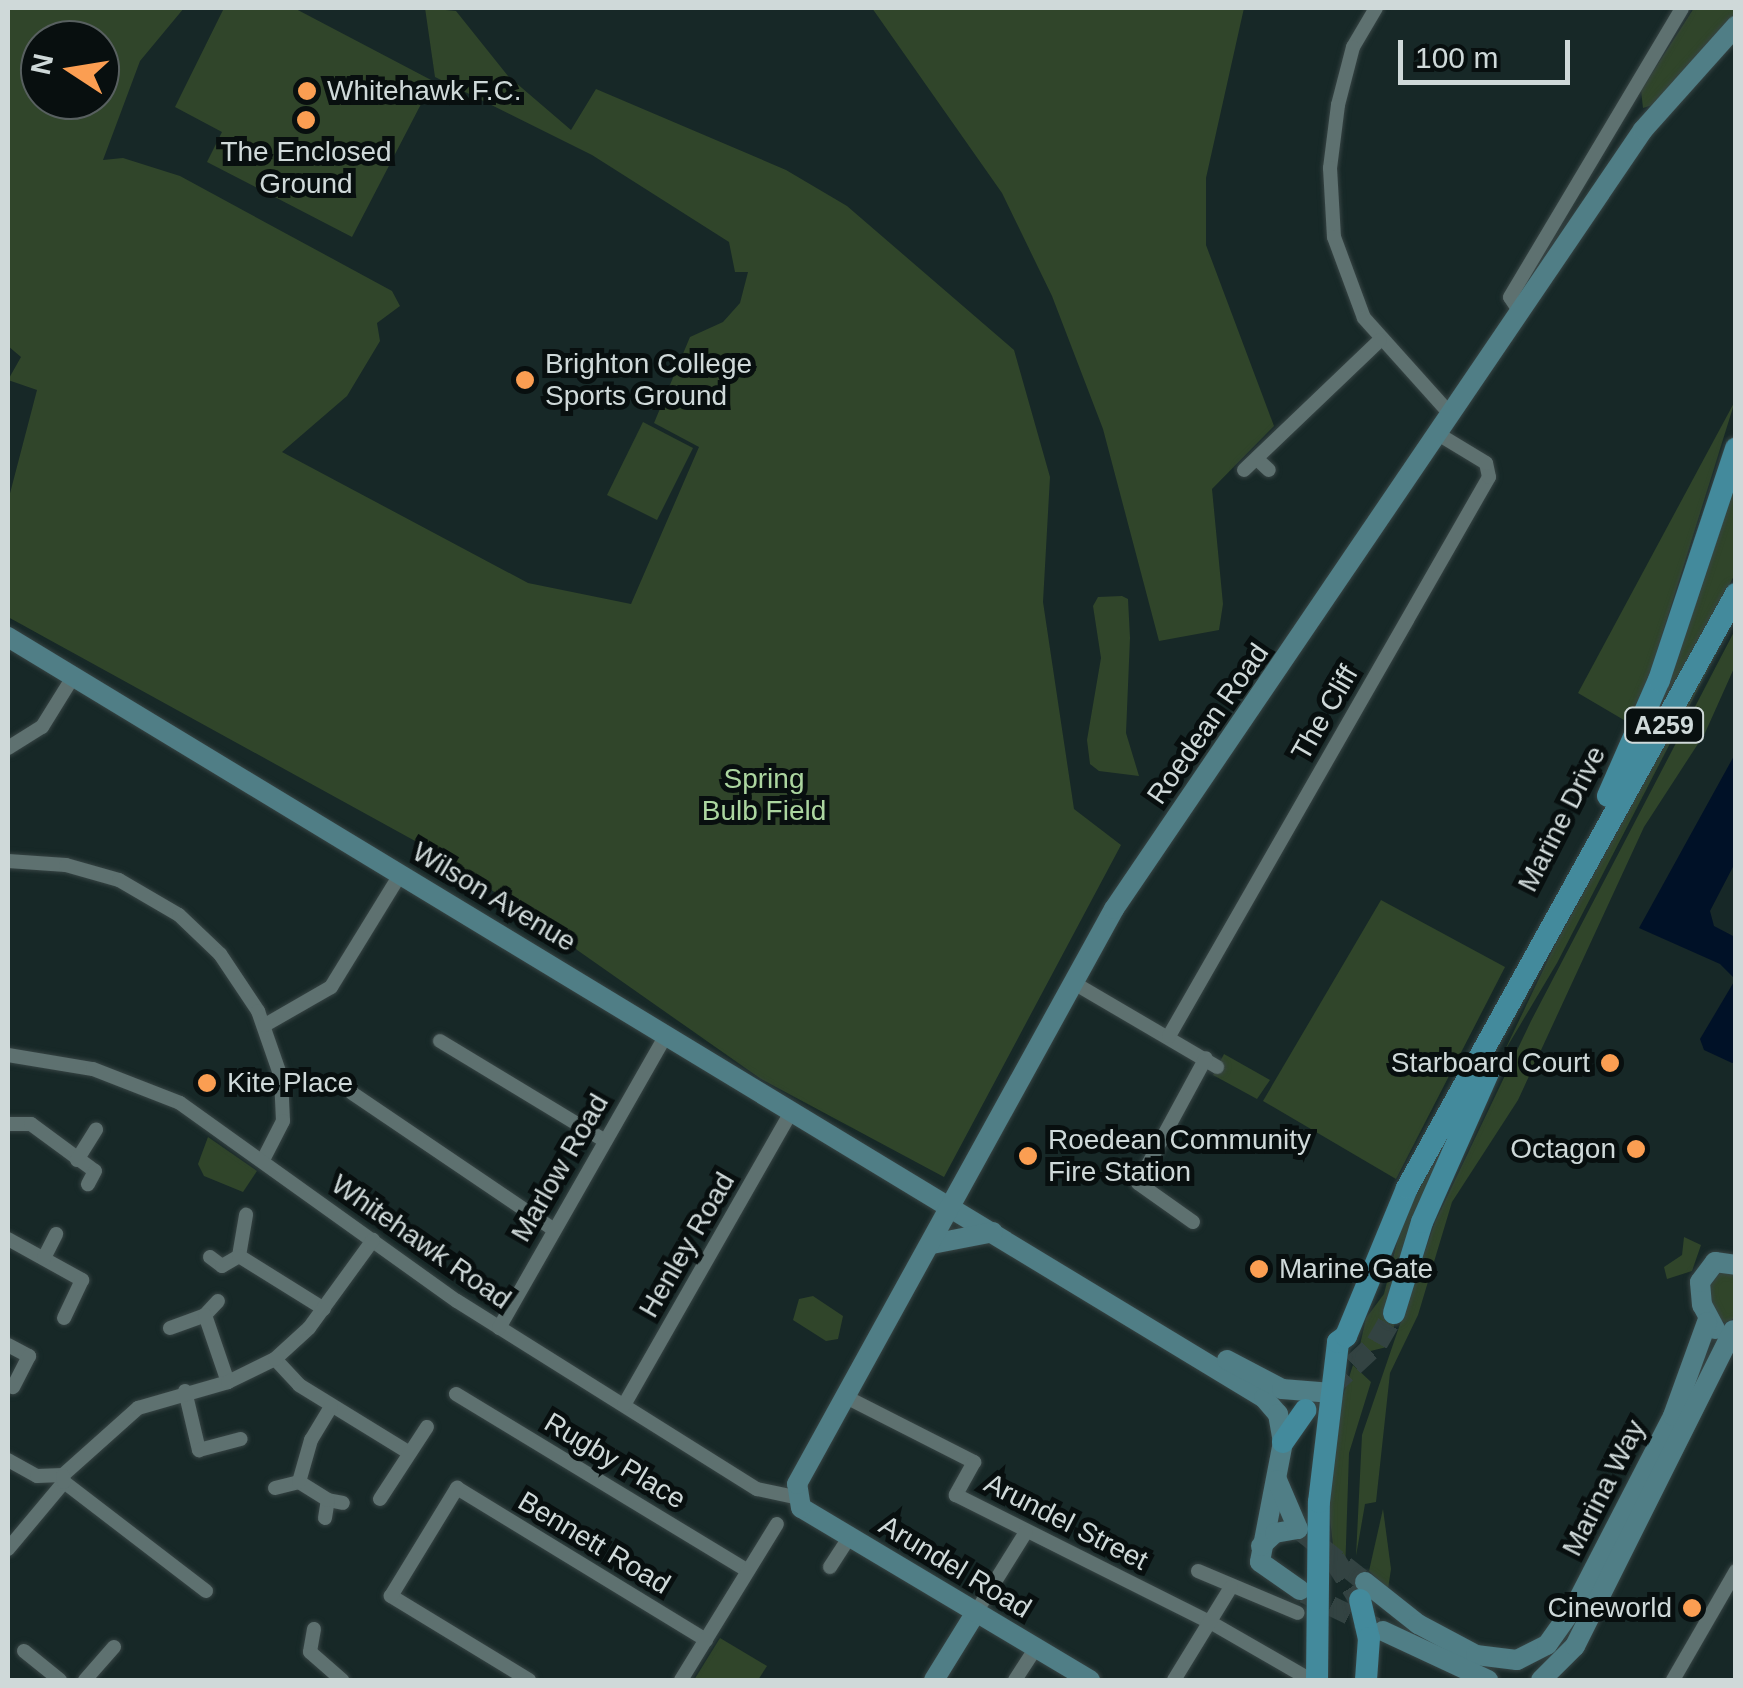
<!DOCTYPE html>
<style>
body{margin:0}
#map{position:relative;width:1743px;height:1688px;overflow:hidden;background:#172827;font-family:Arial,sans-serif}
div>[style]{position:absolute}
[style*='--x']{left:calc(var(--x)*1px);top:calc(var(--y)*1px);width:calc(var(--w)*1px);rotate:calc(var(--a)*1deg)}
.green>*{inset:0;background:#30452a}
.water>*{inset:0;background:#001127}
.secondary-tunnel>*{height:20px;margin-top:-10px;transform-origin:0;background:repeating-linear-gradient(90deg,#334342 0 20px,transparent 0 30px)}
.primary-tunnel>*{height:22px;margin-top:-11px;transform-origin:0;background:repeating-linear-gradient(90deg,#334342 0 22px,transparent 0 33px)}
.roads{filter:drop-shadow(0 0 2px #374444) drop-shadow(0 0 2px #374444)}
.street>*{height:14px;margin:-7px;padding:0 7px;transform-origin:7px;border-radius:7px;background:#5e7170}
.secondary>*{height:20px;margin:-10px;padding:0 10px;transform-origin:10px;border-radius:10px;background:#507e86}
.primary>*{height:22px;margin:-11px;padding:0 11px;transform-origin:11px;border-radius:11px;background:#438a9c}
.dots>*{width:28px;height:28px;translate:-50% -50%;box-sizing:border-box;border:5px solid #080f0f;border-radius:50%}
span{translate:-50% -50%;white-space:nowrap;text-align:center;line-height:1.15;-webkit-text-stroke:10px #080f0f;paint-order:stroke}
.shield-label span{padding:2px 8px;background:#080f0f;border:2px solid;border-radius:8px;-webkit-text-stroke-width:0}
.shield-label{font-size:25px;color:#cfd9d9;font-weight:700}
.poi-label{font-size:28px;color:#cfd9d9}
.left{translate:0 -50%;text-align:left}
.right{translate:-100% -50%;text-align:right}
.street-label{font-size:28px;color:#cfd9d9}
.park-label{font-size:28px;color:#acd6a0}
.frame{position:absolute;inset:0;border:10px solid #cfd9d9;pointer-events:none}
.north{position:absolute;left:20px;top:20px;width:100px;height:100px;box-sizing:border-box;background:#080f0f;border:2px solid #586060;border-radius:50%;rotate:282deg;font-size:28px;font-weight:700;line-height:40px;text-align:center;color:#cfd9d9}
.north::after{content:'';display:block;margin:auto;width:35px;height:45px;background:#fb9e52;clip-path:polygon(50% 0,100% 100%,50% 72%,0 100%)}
.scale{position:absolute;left:1398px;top:40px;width:172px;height:45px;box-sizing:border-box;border:5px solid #cfd9d9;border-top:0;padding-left:12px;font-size:30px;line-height:35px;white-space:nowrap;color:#cfd9d9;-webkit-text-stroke:8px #080f0f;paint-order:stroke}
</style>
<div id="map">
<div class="green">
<div style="clip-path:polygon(evenodd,8px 8px,184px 8px,140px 61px,103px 160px,123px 158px,180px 176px,392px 291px,400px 306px,377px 323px,380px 341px,347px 396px,282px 452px,528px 583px,631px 604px,699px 447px,654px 423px,690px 337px,723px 322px,740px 303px,748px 272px,735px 272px,729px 242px,592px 155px,435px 77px,425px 8px,456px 11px,508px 76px,571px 130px,596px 89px,786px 170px,847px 206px,1014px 350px,1050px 477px,1043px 602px,1074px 809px,1121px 845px,944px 1177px,761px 1079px,446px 858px,8px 617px,8px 501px,37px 390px,8px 380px,21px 357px,8px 346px,8px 8px,40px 40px,100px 40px,100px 100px,40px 100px,40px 40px)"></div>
<div style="clip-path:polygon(224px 8px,294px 8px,433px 81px,352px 237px,207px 162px,222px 132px,175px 107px)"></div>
<div style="clip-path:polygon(872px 8px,1244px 8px,1206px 178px,1206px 245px,1274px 426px,1212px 489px,1223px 604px,1219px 630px,1159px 641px,1103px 429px,1052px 296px,1002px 193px)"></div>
<div style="clip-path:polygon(1694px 8px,1735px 8px,1735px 17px,1656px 104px,1643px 108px,1641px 90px)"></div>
<div style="clip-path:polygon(1735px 401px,1648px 680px,1629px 723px,1578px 693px)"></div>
<div style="clip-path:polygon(643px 422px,693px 448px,657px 520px,607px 495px)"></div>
<div style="clip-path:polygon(1735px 480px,1735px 574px,1655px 724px,1650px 722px)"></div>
<div style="clip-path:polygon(1122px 596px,1128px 599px,1130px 638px,1126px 733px,1139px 776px,1099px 771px,1090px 764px,1087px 740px,1101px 658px,1093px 606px,1098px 597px)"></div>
<div style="clip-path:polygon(1735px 617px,1557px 963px,1504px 1052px,1556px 943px)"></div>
<div style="clip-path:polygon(1735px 630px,1735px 666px,1705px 733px,1644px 827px,1518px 1100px,1452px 1202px,1418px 1315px,1390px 1373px,1376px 1502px,1365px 1504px,1356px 1556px,1362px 1435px,1435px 1222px,1531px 1021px)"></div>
<div style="clip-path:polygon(1381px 900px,1505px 967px,1396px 1179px,1263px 1101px)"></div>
<div style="clip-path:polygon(1224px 1054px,1270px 1080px,1257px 1099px,1213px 1075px)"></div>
<div style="clip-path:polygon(1478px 1075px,1387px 1347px,1358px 1354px,1366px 1318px,1384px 1294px,1402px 1223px)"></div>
<div style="clip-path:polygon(208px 1137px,257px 1171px,243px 1192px,204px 1176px,198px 1164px)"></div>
<div style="clip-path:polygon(1684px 1237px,1701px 1245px,1692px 1271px,1667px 1279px,1664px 1267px,1682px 1255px)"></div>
<div style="clip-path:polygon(1721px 1271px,1735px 1274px,1735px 1318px,1725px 1323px,1714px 1314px,1708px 1288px)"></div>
<div style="clip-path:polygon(813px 1296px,843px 1316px,838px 1339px,826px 1341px,793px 1320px,799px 1299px)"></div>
<div style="clip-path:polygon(1353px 1365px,1371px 1382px,1349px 1453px,1345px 1574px,1337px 1581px,1329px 1510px,1339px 1408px)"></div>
<div style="clip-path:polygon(1383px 1509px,1391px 1569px,1388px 1589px,1369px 1571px)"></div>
<div style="clip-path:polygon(720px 1638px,767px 1666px,758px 1680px,694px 1680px)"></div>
</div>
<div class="water">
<div style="clip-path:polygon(1735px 754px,1735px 863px,1710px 911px,1714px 926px,1735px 937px,1735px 979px,1720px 964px,1639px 928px)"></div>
<div style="clip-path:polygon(1735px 980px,1736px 1062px,1732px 1063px,1704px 1050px,1700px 1039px)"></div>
</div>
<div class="secondary-tunnel">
<div style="--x:1298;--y:1529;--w:85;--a:38.3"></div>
<div style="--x:1304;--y:1593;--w:81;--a:25.6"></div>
</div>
<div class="primary-tunnel">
<div style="--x:1305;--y:1410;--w:98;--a:-42.9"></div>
<div style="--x:1377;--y:1343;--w:34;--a:-60"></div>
<div style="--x:1334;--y:1559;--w:49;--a:57.6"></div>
</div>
<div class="roads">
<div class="street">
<div style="--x:1376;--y:8;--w:45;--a:120.5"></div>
<div style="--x:1353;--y:47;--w:60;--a:104.5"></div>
<div style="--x:1338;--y:105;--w:64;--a:97.2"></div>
<div style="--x:1330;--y:168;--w:69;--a:86.7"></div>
<div style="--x:1334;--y:237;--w:86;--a:69.7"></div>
<div style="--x:1364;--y:318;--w:130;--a:48.1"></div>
<div style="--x:1518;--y:309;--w:14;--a:-124"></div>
<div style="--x:1510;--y:297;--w:336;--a:-59.2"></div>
<div style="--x:1257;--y:459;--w:16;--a:43"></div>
<div style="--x:1244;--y:470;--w:188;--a:-43.7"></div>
<div style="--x:8;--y:748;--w:40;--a:-32"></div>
<div style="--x:42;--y:727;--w:59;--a:-58.2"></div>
<div style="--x:8;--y:861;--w:58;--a:3.9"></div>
<div style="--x:66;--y:865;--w:55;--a:15.8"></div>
<div style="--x:119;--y:880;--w:69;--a:30.3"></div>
<div style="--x:179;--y:915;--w:57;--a:43.6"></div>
<div style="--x:220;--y:954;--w:69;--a:56.3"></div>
<div style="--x:258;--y:1011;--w:70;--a:70.8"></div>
<div style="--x:281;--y:1077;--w:44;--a:87.4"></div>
<div style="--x:283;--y:1121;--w:44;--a:117.1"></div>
<div style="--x:1074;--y:983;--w:166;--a:30.4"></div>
<div style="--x:265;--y:1025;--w:76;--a:-29.9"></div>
<div style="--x:331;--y:987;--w:134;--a:-58.4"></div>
<div style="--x:1169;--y:1036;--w:644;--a:-60.21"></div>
<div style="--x:1489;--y:477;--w:14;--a:-102"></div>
<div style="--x:1486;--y:463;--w:56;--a:-148.9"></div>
<div style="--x:440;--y:1041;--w:193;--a:31.2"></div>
<div style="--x:8;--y:1055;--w:86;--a:9.4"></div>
<div style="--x:93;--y:1069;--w:93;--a:21.3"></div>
<div style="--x:180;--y:1103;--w:340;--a:35.6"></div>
<div style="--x:457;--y:1301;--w:354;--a:32.1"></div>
<div style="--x:757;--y:1489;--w:38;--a:12"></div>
<div style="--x:352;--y:1093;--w:244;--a:34.1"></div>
<div style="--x:8;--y:1124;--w:23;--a:0"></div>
<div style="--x:31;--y:1124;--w:79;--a:36.3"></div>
<div style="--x:95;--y:1171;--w:15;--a:118"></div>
<div style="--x:77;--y:1160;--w:36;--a:-58"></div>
<div style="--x:1193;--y:1222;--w:67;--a:-144.7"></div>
<div style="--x:1138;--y:1183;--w:142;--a:-61.5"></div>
<div style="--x:8;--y:1239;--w:85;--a:29"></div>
<div style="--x:82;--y:1280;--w:42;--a:115.3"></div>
<div style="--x:239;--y:1256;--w:42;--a:-80.3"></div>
<div style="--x:210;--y:1257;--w:15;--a:37"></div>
<div style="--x:222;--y:1266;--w:20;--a:-30"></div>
<div style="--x:239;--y:1256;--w:100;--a:31.9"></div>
<div style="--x:44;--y:1258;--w:27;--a:-63"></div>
<div style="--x:205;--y:1315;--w:19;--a:-47"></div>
<div style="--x:170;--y:1328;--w:37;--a:-20"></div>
<div style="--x:205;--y:1315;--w:71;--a:71.1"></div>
<div style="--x:499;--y:1328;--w:339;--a:-60.3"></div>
<div style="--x:8;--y:1345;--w:24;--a:28"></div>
<div style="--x:29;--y:1356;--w:35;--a:117"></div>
<div style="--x:275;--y:1359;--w:35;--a:47"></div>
<div style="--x:299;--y:1385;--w:128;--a:31.6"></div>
<div style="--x:185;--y:1391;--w:61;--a:76.7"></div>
<div style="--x:199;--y:1450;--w:43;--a:-14.7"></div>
<div style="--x:456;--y:1394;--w:341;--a:31.2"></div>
<div style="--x:846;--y:1397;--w:144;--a:26.9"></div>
<div style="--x:974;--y:1462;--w:38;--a:119"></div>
<div style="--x:956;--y:1495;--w:284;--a:26.6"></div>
<div style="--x:1210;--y:1622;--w:116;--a:29.9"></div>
<div style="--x:624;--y:1405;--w:339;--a:-60.3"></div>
<div style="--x:8;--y:1460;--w:33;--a:29"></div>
<div style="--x:37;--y:1476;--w:26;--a:-2"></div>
<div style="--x:63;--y:1475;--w:101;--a:-41.8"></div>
<div style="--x:138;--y:1408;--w:94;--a:-16.1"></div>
<div style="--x:228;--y:1382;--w:52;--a:-26.1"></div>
<div style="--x:275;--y:1359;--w:46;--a:-42.4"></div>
<div style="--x:309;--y:1328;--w:109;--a:-54"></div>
<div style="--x:64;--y:1482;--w:179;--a:37.5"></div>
<div style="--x:275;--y:1488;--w:25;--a:-14"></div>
<div style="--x:380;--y:1499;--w:86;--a:-56.9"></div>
<div style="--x:328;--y:1500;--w:15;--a:11"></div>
<div style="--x:325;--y:1518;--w:18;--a:-81"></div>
<div style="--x:328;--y:1500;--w:34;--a:-148"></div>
<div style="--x:299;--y:1482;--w:44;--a:-74.1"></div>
<div style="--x:311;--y:1440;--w:39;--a:-59"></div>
<div style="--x:8;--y:1549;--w:87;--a:-50.1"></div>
<div style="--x:64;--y:1482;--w:6;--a:-99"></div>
<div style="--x:830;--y:1567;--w:38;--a:-57"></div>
<div style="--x:1198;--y:1571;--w:108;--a:22.8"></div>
<div style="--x:976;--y:1612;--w:94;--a:-58"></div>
<div style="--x:314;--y:1629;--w:23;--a:100"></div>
<div style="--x:310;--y:1652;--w:43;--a:41.2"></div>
<div style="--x:24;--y:1651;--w:46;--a:38.9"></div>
<div style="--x:85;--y:1680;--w:44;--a:-48.7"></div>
<div style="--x:529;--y:1680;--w:162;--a:-148.7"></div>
<div style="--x:391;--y:1596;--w:127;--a:-58.6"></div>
<div style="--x:457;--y:1488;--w:292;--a:31.4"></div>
<div style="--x:681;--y:1680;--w:183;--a:-58.4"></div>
<div style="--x:1015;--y:1680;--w:38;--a:-57"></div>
<div style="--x:1174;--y:1680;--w:109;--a:-58.5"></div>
<div style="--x:1673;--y:1680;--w:126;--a:-60"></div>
</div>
<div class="secondary">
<div style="--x:8;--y:637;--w:1469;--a:31.21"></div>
<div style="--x:1264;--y:1398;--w:21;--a:49"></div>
<div style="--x:1278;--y:1414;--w:28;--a:80"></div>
<div style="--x:1283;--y:1442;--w:122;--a:100.9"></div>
<div style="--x:1260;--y:1562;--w:49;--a:35"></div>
<div style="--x:932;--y:1244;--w:62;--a:-11.1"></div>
<div style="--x:1715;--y:1329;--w:27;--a:-118"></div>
<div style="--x:1702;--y:1305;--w:23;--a:-95"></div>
<div style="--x:1700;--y:1282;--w:25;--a:-53"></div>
<div style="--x:1715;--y:1262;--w:21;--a:8"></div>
<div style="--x:1227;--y:1360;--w:62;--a:27.8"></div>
<div style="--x:1282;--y:1389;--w:50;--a:4.6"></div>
<div style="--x:1261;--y:1546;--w:19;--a:-43"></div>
<div style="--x:1275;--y:1533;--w:23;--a:-10"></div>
<div style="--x:1298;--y:1529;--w:53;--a:-113.2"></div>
<div style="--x:1365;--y:1582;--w:68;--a:38.4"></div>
<div style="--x:1418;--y:1624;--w:66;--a:28.1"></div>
<div style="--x:1476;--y:1655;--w:41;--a:7"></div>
<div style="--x:1517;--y:1660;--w:34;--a:-27"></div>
<div style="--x:1547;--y:1645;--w:50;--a:-54.7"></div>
<div style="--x:1576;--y:1604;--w:212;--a:-62.7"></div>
<div style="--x:1673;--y:1416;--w:100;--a:-70.1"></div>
<div style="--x:1383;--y:1631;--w:116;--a:25"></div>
<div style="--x:934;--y:1680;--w:80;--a:-58.3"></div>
<div style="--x:1090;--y:1680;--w:336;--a:-149.2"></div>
<div style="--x:801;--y:1508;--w:24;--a:-99"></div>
<div style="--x:797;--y:1484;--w:657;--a:-61.13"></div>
<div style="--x:1114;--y:909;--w:942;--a:-55.82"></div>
<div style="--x:1643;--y:130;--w:140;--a:-48.2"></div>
<div style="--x:1541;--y:1680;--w:48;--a:-45"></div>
<div style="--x:1575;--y:1646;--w:353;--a:-63.4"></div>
</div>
<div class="primary">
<div style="--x:1608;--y:796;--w:127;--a:-66.3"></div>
<div style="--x:1659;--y:680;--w:244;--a:-71.6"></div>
<div style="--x:1394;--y:1313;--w:95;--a:-72.9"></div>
<div style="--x:1422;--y:1222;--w:171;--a:-66.1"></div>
<div style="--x:1283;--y:1442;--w:39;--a:-55"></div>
<div style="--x:1360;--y:1600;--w:39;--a:77"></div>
<div style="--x:1369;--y:1638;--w:42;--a:94.1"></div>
<div style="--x:1317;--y:1680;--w:178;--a:-89.4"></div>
<div style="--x:1319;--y:1502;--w:161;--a:-83.2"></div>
<div style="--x:1338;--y:1342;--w:10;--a:-37"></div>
<div style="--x:1346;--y:1336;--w:160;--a:-67.6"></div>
<div style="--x:1407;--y:1188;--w:679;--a:-61.02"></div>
</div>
</div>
<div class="dots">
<div style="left:307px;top:91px;background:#fb9e52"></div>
<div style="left:306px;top:120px;background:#fb9e52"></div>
<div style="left:525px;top:380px;background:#fb9e52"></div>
<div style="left:1610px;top:1063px;background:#fb9e52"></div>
<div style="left:207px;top:1083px;background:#fb9e52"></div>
<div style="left:1636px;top:1149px;background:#fb9e52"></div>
<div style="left:1028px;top:1156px;background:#fb9e52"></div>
<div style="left:1259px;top:1269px;background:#fb9e52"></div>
<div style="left:1692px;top:1608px;background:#fb9e52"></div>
</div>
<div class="shield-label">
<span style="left:1664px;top:725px">A259</span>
</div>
<div class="poi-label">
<span class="left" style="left:327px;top:91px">Whitehawk F.C.</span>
<span style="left:306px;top:168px">The Enclosed<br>Ground</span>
<span class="left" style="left:545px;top:380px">Brighton College<br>Sports Ground</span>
<span class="right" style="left:1590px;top:1063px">Starboard Court</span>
<span class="left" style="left:227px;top:1083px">Kite Place</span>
<span class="left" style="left:1048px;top:1156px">Roedean Community<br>Fire Station</span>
<span class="right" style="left:1616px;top:1149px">Octagon</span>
<span class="left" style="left:1279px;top:1269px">Marine Gate</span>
<span class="right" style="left:1672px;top:1608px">Cineworld</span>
</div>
<div class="street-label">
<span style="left:1325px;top:713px;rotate:-60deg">The Cliff</span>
<span style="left:1208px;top:724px;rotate:-55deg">Roedean Road</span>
<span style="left:1562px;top:819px;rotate:-63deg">Marine Drive</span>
<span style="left:494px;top:897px;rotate:31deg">Wilson Avenue</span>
<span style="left:560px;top:1168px;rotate:-60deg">Marlow Road</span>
<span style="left:421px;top:1242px;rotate:35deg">Whitehawk Road</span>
<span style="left:687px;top:1245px;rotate:-60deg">Henley Road</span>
<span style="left:615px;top:1461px;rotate:31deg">Rugby Place</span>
<span style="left:1604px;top:1488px;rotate:-63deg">Marina Way</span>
<span style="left:1066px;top:1522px;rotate:27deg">Arundel Street</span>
<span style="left:594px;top:1543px;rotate:31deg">Bennett Road</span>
<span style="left:955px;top:1567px;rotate:31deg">Arundel Road</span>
</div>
<div class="park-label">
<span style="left:764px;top:795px">Spring<br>Bulb Field</span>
</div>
<div class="frame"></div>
<div class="north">N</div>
<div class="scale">100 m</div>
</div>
